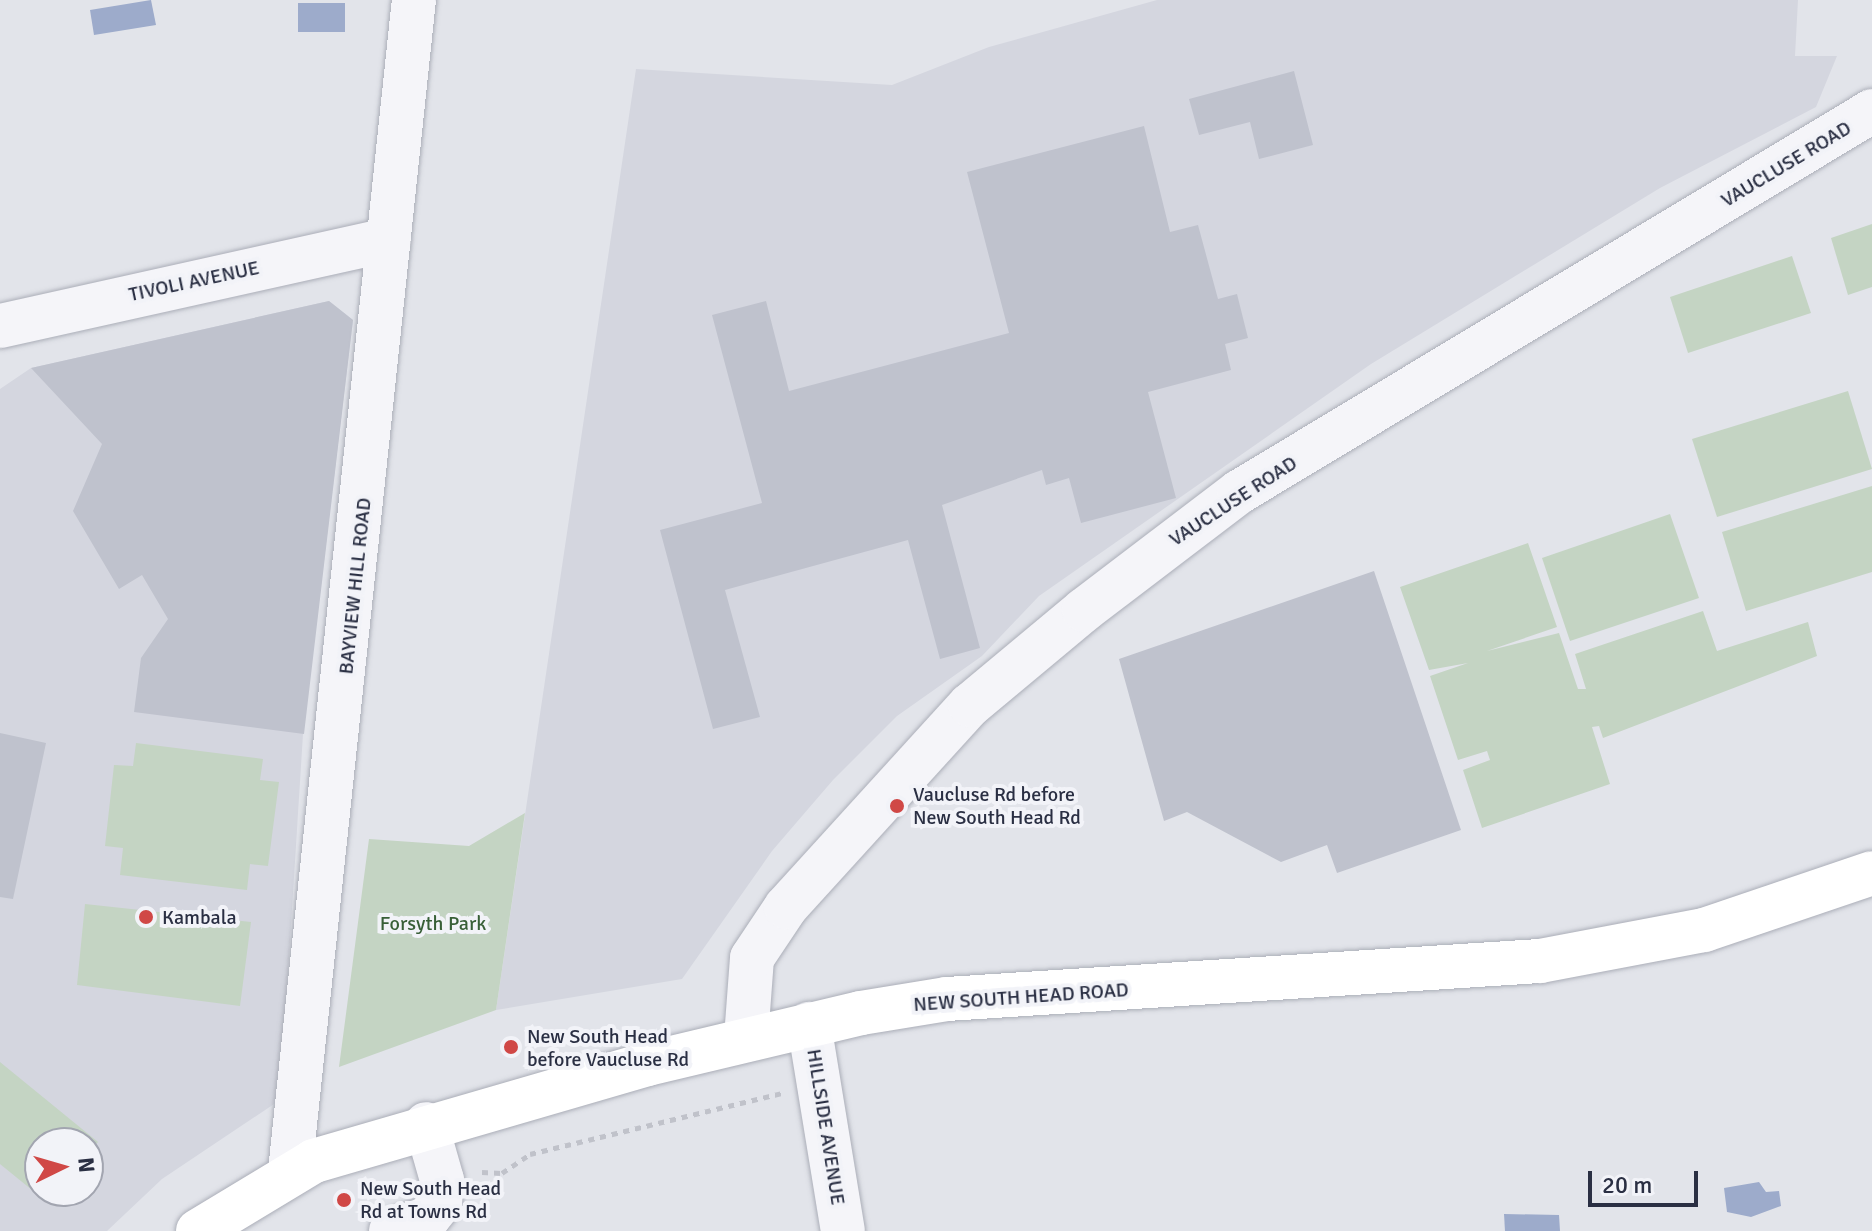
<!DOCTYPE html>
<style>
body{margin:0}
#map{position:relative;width:1872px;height:1231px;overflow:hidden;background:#e2e4ea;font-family:Signika,sans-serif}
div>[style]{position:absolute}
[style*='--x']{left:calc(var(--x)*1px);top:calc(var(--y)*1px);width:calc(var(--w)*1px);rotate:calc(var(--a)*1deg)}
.built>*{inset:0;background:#d4d6df}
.green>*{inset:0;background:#c4d4c3}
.water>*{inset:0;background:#9dabcb}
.building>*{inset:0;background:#bfc2cd}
.path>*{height:5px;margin-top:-2.5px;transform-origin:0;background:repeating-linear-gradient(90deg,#c0c2ca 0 6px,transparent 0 12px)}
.roads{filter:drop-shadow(0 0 2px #abaeb8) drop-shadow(0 0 2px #abaeb8)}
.minor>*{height:44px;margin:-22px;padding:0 22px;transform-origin:22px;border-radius:22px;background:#f5f5f9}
.major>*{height:44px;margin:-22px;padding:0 22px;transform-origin:22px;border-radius:22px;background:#fff}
.dots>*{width:22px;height:22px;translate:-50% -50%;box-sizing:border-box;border:4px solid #f2f3f8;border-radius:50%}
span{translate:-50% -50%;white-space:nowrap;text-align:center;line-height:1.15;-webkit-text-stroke:8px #f2f3f8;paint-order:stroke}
.street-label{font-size:20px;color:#2a2f43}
.poi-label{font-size:20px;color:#2a2f43}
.left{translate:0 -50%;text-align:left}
.park-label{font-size:20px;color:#385f37}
.north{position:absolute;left:24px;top:1127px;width:80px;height:80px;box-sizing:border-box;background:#f2f3f8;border:2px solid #a2a5b0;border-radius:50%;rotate:85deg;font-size:22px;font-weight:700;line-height:32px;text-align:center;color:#2a2f43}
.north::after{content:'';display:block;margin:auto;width:28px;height:36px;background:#d04846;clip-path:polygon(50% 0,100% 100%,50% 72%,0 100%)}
.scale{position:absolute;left:1588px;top:1171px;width:110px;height:36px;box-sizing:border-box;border:4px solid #2a2f43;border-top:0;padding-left:10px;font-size:24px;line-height:28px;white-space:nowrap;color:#2a2f43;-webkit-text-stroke:6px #f2f3f8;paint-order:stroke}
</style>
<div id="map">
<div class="built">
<div style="clip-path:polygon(1157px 0,1798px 0,1795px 56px,1837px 56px,1816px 107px,1660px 188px,1371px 364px,1039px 596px,982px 656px,897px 716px,833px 780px,772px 851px,682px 979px,496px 1010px,636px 69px,892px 85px,989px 47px)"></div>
<div style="clip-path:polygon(evenodd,329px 301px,353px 320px,303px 734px,280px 1100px,162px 1179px,107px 1231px,0 1231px,0 389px,31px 368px,329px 301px,40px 1143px,88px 1143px,88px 1191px,40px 1191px,40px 1143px)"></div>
</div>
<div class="green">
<div style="clip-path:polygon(1872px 224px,1872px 287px,1848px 295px,1831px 238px)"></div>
<div style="clip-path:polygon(1792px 256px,1811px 313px,1688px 353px,1670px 297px)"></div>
<div style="clip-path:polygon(1848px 391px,1872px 469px,1717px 517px,1692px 439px)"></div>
<div style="clip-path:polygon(1872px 486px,1872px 572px,1746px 611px,1722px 532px)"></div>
<div style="clip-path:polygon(1670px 514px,1699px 598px,1570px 641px,1542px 558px)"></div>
<div style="clip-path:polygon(1528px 543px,1557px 627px,1487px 651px,1559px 633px,1578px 689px,1586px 689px,1575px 654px,1703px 611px,1717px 651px,1808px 622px,1817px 656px,1603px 738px,1599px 726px,1592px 727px,1610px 784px,1482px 828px,1463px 770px,1490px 760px,1487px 751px,1458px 760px,1430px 676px,1468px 663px,1429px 670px,1400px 587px)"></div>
<div style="clip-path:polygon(136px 743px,263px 759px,260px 780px,279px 782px,268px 866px,250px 864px,247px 890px,120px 875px,123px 848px,105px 846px,114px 765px,133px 766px)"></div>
<div style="clip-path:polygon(525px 813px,496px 1010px,339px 1067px,369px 839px,469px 846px)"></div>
<div style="clip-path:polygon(85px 904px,251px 922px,240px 1006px,77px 985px)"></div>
<div style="clip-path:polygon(0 1062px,98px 1142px,88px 1154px,88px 1143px,40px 1143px,40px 1191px,58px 1191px,48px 1203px,0 1164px)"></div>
</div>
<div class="water">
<div style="clip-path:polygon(151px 0,156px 25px,94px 35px,90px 10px)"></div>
<div style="clip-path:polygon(298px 3px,345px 3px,345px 32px,298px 32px)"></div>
<div style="clip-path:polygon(1759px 1182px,1766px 1192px,1779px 1191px,1781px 1206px,1751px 1217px,1727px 1212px,1724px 1188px)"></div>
<div style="clip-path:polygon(1504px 1214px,1559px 1215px,1560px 1231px,1505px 1231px)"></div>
</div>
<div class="building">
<div style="clip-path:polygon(1294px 71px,1313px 145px,1259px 159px,1250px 122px,1199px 135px,1189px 99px)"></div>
<div style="clip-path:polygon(1144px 126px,1170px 232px,1198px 225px,1218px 299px,1237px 294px,1248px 338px,1225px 344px,1231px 370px,1148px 392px,1176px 498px,1081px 523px,1069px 478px,1046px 485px,1042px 470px,942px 505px,980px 648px,940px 659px,908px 540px,725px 590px,760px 717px,713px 729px,660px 530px,762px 503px,712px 315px,766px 301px,789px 391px,1009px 333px,967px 172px)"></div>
<div style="clip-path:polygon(329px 301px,353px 320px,304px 734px,134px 712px,141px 658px,168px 619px,142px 575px,119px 589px,73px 511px,102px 444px,31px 368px)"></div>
<div style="clip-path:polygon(1374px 571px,1461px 830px,1337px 873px,1327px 845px,1281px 862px,1187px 812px,1164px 821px,1119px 659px)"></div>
<div style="clip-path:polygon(0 733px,46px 743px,13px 899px,0 897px)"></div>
</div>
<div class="path">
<div style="--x:482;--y:1172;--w:20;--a:3"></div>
<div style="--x:502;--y:1173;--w:34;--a:-34"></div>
<div style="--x:530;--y:1154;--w:260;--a:-13.6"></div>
</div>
<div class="roads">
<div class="minor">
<div style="--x:0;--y:326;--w:398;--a:-12.5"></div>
<div style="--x:809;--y:1024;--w:210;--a:80.7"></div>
<div style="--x:746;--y:1038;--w:80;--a:-85.7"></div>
<div style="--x:752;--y:958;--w:61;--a:-56.3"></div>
<div style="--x:786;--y:907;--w:273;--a:-47.7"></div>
<div style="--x:970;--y:705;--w:148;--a:-39.8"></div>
<div style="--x:1084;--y:610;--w:195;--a:-37.3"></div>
<div style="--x:1239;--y:492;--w:739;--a:-31.04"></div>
<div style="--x:290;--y:1171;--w:1178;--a:-83.96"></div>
<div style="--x:391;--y:1231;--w:39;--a:-19"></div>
<div style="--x:428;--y:1218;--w:19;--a:-51"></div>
<div style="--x:440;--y:1203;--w:23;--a:-85"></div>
<div style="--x:442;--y:1180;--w:58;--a:-105.9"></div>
</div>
<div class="major">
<div style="--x:198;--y:1231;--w:135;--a:-31.1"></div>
<div style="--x:314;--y:1161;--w:347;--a:-16.2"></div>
<div style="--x:647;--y:1064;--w:220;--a:-13.4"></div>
<div style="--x:861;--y:1013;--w:87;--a:-9.2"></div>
<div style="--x:947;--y:999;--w:594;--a:-3.67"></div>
<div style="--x:1540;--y:961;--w:167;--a:-10.7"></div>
<div style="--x:1704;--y:930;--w:177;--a:-18.7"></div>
</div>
</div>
<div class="dots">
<div style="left:897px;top:806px;background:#d04846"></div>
<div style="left:146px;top:917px;background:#d04846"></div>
<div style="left:511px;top:1047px;background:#d04846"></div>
<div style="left:344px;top:1200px;background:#d04846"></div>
</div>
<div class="street-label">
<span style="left:1786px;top:164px;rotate:-31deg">VAUCLUSE ROAD</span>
<span style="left:194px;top:281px;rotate:-12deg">TIVOLI AVENUE</span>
<span style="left:1233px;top:501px;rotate:-33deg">VAUCLUSE ROAD</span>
<span style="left:355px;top:586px;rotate:-84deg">BAYVIEW HILL ROAD</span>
<span style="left:1021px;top:997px;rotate:-4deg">NEW SOUTH HEAD ROAD</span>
<span style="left:826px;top:1127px;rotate:81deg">HILLSIDE AVENUE</span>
</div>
<div class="poi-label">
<span class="left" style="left:913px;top:806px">Vaucluse Rd before<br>New South Head Rd</span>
<span class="left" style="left:162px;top:917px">Kambala</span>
<span class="left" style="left:527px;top:1048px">New South Head<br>before Vaucluse Rd</span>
<span class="left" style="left:360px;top:1200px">New South Head<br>Rd at Towns Rd</span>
</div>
<div class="park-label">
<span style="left:433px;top:923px">Forsyth Park</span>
</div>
<div class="north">N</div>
<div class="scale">20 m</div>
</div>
